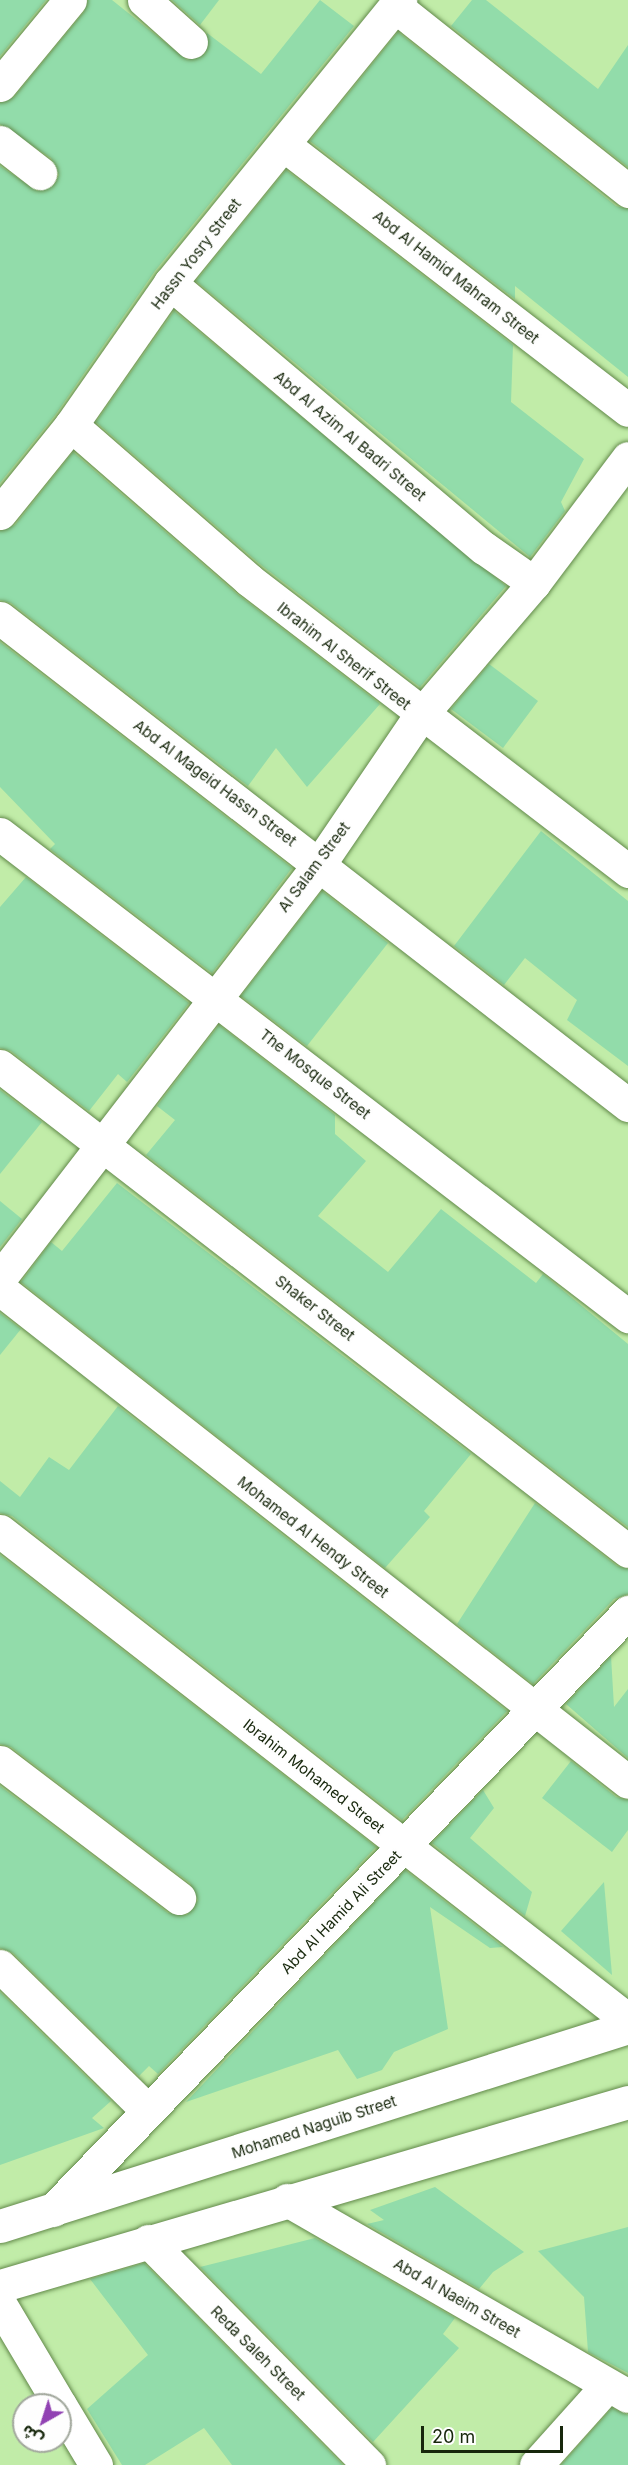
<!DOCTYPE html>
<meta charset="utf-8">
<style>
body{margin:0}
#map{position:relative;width:628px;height:2465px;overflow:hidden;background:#c1eca8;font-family:Inter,"Noto Sans Arabic",sans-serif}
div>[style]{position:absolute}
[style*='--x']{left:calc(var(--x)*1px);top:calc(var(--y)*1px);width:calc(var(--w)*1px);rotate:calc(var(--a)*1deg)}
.building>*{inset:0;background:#92dcaa}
.roads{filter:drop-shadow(0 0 2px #62894a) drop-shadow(0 0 2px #62894a)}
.minor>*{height:33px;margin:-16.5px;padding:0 16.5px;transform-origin:16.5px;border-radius:16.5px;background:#fff}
.secondary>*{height:33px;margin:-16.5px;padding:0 16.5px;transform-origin:16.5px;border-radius:16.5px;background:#fff}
span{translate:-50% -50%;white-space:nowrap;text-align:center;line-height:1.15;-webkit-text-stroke:4.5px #fefefe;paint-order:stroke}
.street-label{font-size:15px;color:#17270c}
.north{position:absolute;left:12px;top:2393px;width:60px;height:60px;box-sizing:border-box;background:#fefefe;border:2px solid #a2a89d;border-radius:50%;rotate:219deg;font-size:16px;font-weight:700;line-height:24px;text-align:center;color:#17270c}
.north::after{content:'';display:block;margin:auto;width:21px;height:27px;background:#9142b3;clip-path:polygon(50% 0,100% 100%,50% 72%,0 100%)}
.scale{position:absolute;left:421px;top:2426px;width:142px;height:27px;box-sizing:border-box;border:3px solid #17270c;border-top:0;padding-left:8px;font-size:18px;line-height:21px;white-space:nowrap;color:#17270c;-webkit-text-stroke:4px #fefefe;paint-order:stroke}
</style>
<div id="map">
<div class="building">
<div style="clip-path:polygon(0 0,46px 0,0 56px)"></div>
<div style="clip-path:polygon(88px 0,112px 0,187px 60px,205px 54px,207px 33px,261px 74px,320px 0,354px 26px,155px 271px,56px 414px,0 483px,0 166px,37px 191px,54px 185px,59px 175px,51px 158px,0 124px,0 103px,14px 97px,84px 12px)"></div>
<div style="clip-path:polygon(172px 0,219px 0,200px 25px)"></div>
<div style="clip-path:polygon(472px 0,486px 0,598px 89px,628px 45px,628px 167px,451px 26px)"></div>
<div style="clip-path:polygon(398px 32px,616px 206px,628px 209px,628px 377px,515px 286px,515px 299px,310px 141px)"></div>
<div style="clip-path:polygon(286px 170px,513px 345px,511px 402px,584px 459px,561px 502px,565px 511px,530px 557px,196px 281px)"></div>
<div style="clip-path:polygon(174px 311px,506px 586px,420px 687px,261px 565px,96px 422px)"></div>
<div style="clip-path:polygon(73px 452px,237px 594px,380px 704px,307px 787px,276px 748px,248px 786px,11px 603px,0 600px,0 531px,15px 525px)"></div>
<div style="clip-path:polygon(0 642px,292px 868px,212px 973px,50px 849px,55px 844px,0 787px)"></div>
<div style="clip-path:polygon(489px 664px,538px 701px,503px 748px,451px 709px)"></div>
<div style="clip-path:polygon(541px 831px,628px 901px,628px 1066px,567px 1020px,577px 1000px,525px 958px,504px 985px,454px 946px)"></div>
<div style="clip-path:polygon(26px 877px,189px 1003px,127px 1082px,118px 1074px,89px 1111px,11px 1051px,0 1048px,0 907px)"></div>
<div style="clip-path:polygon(322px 891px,388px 943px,307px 1046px,241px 996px)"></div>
<div style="clip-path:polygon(219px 1025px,335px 1115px,335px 1134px,366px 1161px,318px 1216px,388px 1272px,441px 1209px,536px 1283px,543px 1274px,628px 1344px,628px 1527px,146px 1155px,175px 1120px,157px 1106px)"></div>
<div style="clip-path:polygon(0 1090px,42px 1122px,0 1174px)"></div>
<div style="clip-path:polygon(117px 1183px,471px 1454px,424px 1511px,430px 1517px,385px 1568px,21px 1282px,51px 1242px,62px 1251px)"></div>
<div style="clip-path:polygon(0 1201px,22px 1219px,0 1247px)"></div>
<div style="clip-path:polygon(0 1313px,21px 1329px,0 1355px)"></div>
<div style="clip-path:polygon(118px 1406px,507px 1711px,402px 1820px,12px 1516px,0 1513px,0 1481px,20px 1497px,49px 1457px,69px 1470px)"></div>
<div style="clip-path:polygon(535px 1503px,617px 1566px,628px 1569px,628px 1594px,614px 1599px,533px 1684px,457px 1624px)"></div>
<div style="clip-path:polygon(0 1555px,376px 1847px,158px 2074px,149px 2066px,139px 2076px,13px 1953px,0 1948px,0 1786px,168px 1913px,187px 1915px,198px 1900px,190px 1883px,11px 1747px,0 1744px)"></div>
<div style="clip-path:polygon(611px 1656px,614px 1707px,628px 1689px,628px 1758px,566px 1704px)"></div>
<div style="clip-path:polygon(571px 1761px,616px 1797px,628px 1800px,628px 1830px,612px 1852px,542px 1798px)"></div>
<div style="clip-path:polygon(483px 1790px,494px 1808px,470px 1838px,532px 1892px,525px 1916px,432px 1843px)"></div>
<div style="clip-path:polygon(405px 1870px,503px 1947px,490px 1948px,430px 1907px,448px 2029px,394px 2052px,382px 2070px,357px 2079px,338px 2050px,186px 2102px)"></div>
<div style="clip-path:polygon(604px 1882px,612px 1975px,561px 1931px)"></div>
<div style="clip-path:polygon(0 1992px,111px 2101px,92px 2118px,104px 2128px,0 2165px)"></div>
<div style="clip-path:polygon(435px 2187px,524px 2252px,493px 2272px,479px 2289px,367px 2224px,384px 2220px,370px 2210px)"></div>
<div style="clip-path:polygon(628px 2227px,628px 2373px,588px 2352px,584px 2297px,538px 2251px)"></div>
<div style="clip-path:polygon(315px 2238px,455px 2318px,443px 2334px,459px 2348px,373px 2442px,200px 2267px)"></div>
<div style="clip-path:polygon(144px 2263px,343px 2465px,232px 2465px,204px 2428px,145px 2465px,122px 2465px,87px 2409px,148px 2355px,90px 2279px)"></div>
<div style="clip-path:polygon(612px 2408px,628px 2415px,628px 2465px,561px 2465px)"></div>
</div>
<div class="roads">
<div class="minor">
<div style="--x:144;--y:0;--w:63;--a:41.8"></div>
<div style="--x:395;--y:6;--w:298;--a:38.4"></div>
<div style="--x:0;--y:85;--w:110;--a:-50.5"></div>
<div style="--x:0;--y:142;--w:51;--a:37.8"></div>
<div style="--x:284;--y:145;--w:434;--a:37.6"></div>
<div style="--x:170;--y:283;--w:411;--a:40.2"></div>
<div style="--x:484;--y:548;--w:61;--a:35"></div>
<div style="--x:71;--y:425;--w:236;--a:41"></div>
<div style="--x:249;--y:580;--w:478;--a:37.5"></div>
<div style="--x:0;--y:513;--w:113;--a:-51.1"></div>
<div style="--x:71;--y:425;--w:173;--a:-55.1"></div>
<div style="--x:170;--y:283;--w:365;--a:-50.9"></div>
<div style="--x:0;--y:618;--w:795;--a:37.79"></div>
<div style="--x:0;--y:834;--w:792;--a:37.51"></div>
<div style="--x:0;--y:1066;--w:793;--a:37.68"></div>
<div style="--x:0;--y:1278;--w:524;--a:-52.36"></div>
<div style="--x:320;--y:863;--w:178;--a:-55.8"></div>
<div style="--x:420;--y:716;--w:175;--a:-49.4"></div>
<div style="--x:534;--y:583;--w:156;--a:-53.1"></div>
<div style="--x:0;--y:1289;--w:798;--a:38.13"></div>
<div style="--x:0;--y:1531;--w:796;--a:37.91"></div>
<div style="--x:0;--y:1762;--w:225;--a:37.2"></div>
<div style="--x:0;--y:1966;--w:207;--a:44.4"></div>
<div style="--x:287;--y:2200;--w:393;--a:29.9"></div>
<div style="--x:53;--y:2210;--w:830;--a:-46.12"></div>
<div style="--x:148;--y:2241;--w:315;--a:45.4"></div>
<div style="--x:0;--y:2304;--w:117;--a:59.3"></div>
<div style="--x:60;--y:2405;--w:70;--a:59"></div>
<div style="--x:536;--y:2465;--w:106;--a:-48.1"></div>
</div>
<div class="secondary">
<div style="--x:0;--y:2226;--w:659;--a:-17.58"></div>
<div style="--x:0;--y:2286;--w:654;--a:-16.33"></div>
</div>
</div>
<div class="street-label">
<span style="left:196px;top:254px;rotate:-52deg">Hassn Yosry Street</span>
<span style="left:456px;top:277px;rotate:38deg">Abd Al Hamid Mahram Street</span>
<span style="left:350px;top:436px;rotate:40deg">Abd Al Azim Al Badri Street</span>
<span style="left:344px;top:656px;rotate:38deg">Ibrahim Al Sherif Street</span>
<span style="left:215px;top:783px;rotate:37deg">Abd Al Mageid Hassn Street</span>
<span style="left:314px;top:867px;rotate:-53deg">Al Salam Street</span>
<span style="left:315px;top:1074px;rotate:38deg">The Mosque Street</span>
<span style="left:315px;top:1308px;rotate:38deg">Shaker Street</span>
<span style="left:313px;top:1537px;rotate:38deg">Mohamed Al Hendy Street</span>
<span style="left:314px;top:1776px;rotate:38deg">Ibrahim Mohamed Street</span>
<span style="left:341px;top:1912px;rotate:-46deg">Abd Al Hamid Ali Street</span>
<span style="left:314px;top:2127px;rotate:-18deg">Mohamed Naguib Street</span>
<span style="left:457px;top:2298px;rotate:30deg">Abd Al Naeim Street</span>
<span style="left:258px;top:2353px;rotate:45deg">Reda Saleh Street</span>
</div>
<div class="north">ش</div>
<div class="scale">20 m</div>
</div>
